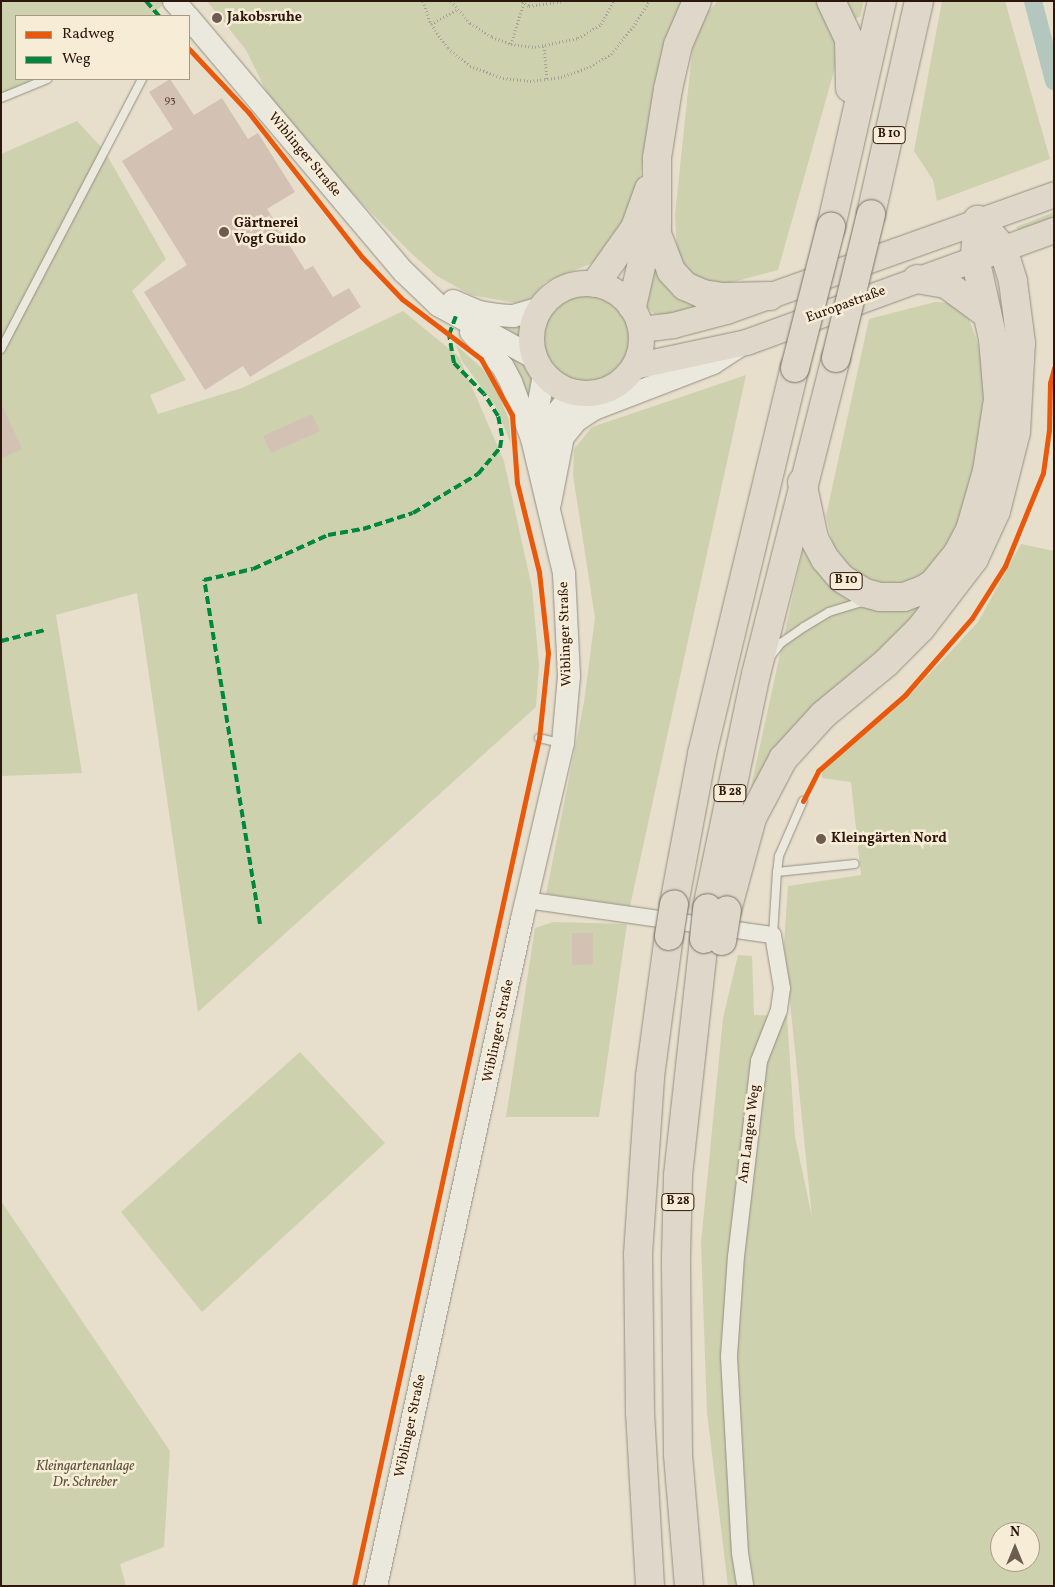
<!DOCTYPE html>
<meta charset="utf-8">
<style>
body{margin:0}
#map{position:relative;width:1055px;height:1587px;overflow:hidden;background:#e7dfcc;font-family:Vollkorn,serif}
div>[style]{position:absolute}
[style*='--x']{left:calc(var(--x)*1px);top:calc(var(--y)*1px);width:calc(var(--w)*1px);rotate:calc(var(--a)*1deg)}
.green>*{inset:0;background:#cdd1ae}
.round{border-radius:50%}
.canal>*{height:18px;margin:-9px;padding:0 9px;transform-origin:9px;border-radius:9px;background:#b4c7bf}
.building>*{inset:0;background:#d3c1b4}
.path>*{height:3px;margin-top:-1.5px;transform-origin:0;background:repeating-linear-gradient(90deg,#a7a199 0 1px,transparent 0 3.5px)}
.roads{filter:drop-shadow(0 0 1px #958e82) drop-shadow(0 0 1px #958e82)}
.lane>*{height:8px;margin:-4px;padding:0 4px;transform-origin:4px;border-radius:4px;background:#ebe8de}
.street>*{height:16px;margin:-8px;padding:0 8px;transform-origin:8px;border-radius:8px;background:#ebe8de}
.secondary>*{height:22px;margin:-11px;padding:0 11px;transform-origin:11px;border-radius:11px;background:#ebe8de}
.primary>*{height:25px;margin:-12.5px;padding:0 12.5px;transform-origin:12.5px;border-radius:12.5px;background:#dfd7c9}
.primary>.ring{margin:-12.5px;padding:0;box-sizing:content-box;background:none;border:25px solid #dfd7c9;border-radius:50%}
.highway>*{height:28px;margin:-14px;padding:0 14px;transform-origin:14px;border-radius:14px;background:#dfd7c9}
.bridges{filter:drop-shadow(0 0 1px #7b7368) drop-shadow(0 0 1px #7b7368)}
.highway-bridge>*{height:28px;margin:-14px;padding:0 14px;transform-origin:14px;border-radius:14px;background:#dfd7c9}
.quiet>*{height:4px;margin-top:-2px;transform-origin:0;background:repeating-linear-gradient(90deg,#00873e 0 8px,transparent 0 12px)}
.cycleway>*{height:5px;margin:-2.5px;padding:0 2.5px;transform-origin:2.5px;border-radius:2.5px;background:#e8590c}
.dots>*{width:14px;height:14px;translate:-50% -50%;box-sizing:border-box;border:2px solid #f7edd6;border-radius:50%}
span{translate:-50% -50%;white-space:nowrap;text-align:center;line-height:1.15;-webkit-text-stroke:5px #f7edd6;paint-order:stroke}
.number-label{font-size:11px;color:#564137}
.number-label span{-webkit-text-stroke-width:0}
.shield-label span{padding:1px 4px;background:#f7edd6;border:1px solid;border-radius:4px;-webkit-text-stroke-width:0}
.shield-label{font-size:12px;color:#2d160d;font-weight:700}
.poi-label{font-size:14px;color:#2d160d;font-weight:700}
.left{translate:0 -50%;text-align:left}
.street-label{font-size:14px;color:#2d160d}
.park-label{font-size:14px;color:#5d533d;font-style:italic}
.frame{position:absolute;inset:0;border:2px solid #2d160d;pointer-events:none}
.legend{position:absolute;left:15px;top:15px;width:175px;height:65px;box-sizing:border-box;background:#f7edd6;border:1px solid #a69786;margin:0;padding:6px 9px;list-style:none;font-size:15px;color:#2d160d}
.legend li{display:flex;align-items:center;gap:10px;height:25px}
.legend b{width:25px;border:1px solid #a69786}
.north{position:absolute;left:990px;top:1522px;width:50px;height:50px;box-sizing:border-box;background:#f7edd6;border:1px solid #a69786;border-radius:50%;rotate:0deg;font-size:14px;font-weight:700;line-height:20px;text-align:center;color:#2d160d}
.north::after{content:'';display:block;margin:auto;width:18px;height:22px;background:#6e5c50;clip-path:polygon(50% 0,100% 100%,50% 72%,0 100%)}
</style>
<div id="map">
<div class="green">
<div style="clip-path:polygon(1px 1px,167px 1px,151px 16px,16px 16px,16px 79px,34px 79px,1px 94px)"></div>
<div style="clip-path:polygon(207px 1px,683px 1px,659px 69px,638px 190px,625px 220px,595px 262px,545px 282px,530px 299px,515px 303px,471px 295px,437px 276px,412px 254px,324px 165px,268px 95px,246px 50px)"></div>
<div style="clip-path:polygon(718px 1px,817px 1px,827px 10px,841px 46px,778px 270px,714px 287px,684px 270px,677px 254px,675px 215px,693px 43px,705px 15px)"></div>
<div style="clip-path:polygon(841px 1px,864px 1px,860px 17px,852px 19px)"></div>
<div style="clip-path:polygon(942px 1px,1005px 1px,1050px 159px,937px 201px,933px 180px,914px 151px)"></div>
<div style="clip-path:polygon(77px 121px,104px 150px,166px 259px,132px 291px,186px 380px,150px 395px,158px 414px,242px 388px,403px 311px,459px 357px,504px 461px,532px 588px,539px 665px,536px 707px,198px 1012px,137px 593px,56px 615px,82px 773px,1px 776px,1px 154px)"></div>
<div style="clip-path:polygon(1054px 212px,1054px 217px,1018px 230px,1016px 227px)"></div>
<div style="clip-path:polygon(655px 244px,718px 306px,670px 317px,655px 314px,648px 309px,642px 296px)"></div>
<div class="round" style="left:542px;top:293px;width:88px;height:88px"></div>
<div style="clip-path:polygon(935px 302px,952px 303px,969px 319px,982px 355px,988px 397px,965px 523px,923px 579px,892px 586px,856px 576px,833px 545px,826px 516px,869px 319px)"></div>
<div style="clip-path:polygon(465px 313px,523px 321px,522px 342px)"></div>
<div style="clip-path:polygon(496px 344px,527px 363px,532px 372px,532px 414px)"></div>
<div style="clip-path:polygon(456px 345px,483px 369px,499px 395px,509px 420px,511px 444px,496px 407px,462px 361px)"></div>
<div style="clip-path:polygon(746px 375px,630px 906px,546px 894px,584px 702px,595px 618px,573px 475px,574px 449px,592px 427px)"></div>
<div style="clip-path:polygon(evenodd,1021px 544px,1054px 551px,1054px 1586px,728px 1586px,707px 1413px,701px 1243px,723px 1018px,738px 955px,752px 956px,754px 1015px,787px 1016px,795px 1137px,812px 1217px,784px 943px,788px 886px,861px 875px,851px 782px,822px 778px,822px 771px,906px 699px,978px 622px,1021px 544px,1000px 1532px,1030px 1532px,1030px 1562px,1000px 1562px,1000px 1532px)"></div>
<div style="clip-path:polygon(810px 546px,828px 576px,934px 596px,891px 644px,775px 753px,750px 791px,803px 549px)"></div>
<div style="clip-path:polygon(553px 922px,627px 924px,599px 1117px,506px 1117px,535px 928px)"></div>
<div style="clip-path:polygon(300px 1052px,385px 1143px,202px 1312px,121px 1212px)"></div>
<div style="clip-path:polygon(1px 1201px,170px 1451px,164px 1547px,120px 1564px,126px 1586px,1px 1586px)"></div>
</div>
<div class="canal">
<div style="--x:1033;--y:1;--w:83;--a:75.3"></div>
</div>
<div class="building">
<div style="clip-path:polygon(170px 79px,194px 115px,222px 98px,248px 139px,258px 133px,295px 192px,267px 209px,305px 270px,313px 266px,333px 297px,349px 288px,361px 307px,250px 377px,243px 366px,205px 390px,144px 292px,187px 265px,122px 161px,173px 129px,149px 92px)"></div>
<div style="clip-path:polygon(1px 403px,22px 449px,1px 458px)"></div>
<div style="clip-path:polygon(312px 414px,320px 431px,271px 453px,263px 436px)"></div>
<div style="clip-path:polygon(572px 933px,593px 933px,593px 964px,572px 965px)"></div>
</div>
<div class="path">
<div style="--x:423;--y:1;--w:24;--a:71"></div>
<div style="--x:431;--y:24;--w:29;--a:55"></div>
<div style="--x:448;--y:48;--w:28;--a:39"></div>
<div style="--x:470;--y:66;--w:35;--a:20"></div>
<div style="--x:503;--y:78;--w:27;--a:6"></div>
<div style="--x:530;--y:81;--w:31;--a:-7"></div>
<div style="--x:561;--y:77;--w:28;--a:-19"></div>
<div style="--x:587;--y:68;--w:28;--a:-30"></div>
<div style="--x:611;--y:54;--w:35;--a:-51"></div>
<div style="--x:633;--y:27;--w:31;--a:-58"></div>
<div style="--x:451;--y:1;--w:29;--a:49"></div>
<div style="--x:470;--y:23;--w:26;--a:32"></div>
<div style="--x:492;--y:37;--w:20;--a:20"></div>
<div style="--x:511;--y:44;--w:24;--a:7"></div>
<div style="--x:535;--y:47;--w:44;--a:-11.8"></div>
<div style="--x:578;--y:38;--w:27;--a:-31"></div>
<div style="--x:601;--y:24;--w:26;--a:-61"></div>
<div style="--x:522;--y:1;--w:9;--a:36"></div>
<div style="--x:529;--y:6;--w:35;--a:-8"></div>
<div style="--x:431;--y:24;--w:29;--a:-29"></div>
<div style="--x:511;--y:44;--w:44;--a:-72.8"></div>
<div style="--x:544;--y:46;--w:33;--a:85"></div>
</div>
<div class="roads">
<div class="lane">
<div style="--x:1;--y:98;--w:50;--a:-22.4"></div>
<div style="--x:1;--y:349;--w:305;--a:-62.4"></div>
<div style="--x:770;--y:657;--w:18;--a:-52"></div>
<div style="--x:781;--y:643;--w:28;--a:-35"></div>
<div style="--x:804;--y:627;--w:29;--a:-31"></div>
<div style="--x:829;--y:612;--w:37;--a:-17"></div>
<div style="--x:539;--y:738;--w:23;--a:13"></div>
<div style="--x:803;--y:801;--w:60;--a:113.6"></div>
<div style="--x:779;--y:856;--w:16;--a:97"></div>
<div style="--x:777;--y:872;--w:78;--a:-5.9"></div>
<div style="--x:773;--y:935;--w:63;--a:-86.4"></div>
</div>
<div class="street">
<div style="--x:526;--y:900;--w:249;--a:8.1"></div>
<div style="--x:773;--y:935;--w:54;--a:80.4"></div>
<div style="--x:782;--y:988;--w:22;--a:98"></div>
<div style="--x:779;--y:1010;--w:55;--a:111.4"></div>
<div style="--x:759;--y:1061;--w:196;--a:96.7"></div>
<div style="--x:736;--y:1256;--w:101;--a:94"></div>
<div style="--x:729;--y:1357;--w:196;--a:86.8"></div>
<div style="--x:740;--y:1553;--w:33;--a:81"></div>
</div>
<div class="secondary">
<div style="--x:174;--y:1;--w:20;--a:49"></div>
<div style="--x:189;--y:18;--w:333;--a:49.8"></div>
<div style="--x:404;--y:272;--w:47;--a:44.1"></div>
<div style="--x:438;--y:305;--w:108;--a:28.7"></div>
<div style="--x:453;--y:301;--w:28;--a:23"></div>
<div style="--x:479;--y:312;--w:18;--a:9"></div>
<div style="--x:497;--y:315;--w:16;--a:4"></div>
<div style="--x:513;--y:316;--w:26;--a:-16"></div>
<div style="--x:471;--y:332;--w:47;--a:47.6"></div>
<div style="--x:503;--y:367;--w:17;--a:62"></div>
<div style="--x:511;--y:382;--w:58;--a:69.7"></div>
<div style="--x:543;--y:453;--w:39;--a:-73"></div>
<div style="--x:554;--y:416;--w:17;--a:-50"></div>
<div style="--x:565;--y:403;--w:19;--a:-32"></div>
<div style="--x:550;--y:503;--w:67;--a:-78.9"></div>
<div style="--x:563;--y:437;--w:21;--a:-51"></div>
<div style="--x:576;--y:421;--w:22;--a:-34"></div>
<div style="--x:594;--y:409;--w:128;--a:-21.1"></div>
<div style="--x:713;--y:363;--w:33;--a:-33"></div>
<div style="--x:376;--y:1586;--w:683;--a:-77.65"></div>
<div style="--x:522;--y:919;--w:181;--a:-76.9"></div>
<div style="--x:563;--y:743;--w:67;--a:-84.9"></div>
<div style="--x:569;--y:676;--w:103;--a:-92.8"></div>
<div style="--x:564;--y:573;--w:138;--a:-103.4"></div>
<div style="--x:532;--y:439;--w:65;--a:-79.4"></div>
</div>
<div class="primary">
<div class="ring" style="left:531px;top:283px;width:85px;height:85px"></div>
<div style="--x:641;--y:329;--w:32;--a:-7"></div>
<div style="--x:673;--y:325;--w:55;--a:-14.8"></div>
<div style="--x:726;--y:311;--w:348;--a:-19.6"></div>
<div style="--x:634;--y:366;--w:115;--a:-12.1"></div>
<div style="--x:746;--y:342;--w:328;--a:-20"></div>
</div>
<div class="highway">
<div style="--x:697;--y:1;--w:48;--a:113.4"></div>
<div style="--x:678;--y:45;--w:45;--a:102.8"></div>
<div style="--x:668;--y:89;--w:70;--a:99.1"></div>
<div style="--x:657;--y:158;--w:76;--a:90"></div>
<div style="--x:657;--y:234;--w:40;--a:69"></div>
<div style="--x:671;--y:271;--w:21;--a:47"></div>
<div style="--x:685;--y:286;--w:20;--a:24"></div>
<div style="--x:703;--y:294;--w:20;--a:9"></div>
<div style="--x:723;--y:297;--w:47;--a:-1.2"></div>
<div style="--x:831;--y:1;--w:42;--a:64.7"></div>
<div style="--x:849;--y:39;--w:49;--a:88.8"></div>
<div style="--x:871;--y:214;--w:218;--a:-77.3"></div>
<div style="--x:831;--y:227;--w:232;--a:-77.3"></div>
<div style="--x:917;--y:279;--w:29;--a:10"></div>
<div style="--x:946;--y:284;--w:51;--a:36.2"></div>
<div style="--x:596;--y:283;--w:67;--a:-54.7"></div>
<div style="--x:635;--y:228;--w:41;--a:-70.3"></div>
<div style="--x:632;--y:306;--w:89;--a:-77.1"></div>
<div style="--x:674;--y:904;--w:153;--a:-79.4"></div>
<div style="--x:702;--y:754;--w:397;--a:-76.5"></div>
<div style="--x:707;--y:908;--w:239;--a:-78.2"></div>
<div style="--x:756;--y:674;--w:326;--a:-75.8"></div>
<div style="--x:727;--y:910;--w:95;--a:-74.8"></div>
<div style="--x:752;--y:818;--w:67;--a:-62.3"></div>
<div style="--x:783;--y:759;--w:59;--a:-47.7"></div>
<div style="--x:823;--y:715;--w:82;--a:-39.5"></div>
<div style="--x:886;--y:663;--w:49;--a:-45"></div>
<div style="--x:921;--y:628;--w:87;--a:-52.5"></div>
<div style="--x:974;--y:559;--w:53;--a:-65.4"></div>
<div style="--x:996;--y:511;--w:81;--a:-75.8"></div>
<div style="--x:1016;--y:432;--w:89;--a:-86.8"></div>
<div style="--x:1021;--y:343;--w:63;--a:-97.4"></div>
<div style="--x:1013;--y:281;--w:34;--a:-107"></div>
<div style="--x:1003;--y:248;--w:38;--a:-132"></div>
<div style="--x:978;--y:220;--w:38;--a:95"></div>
<div style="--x:975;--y:258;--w:83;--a:77.5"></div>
<div style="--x:993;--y:339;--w:60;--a:85.2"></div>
<div style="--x:998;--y:399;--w:73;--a:98.7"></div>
<div style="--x:987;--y:471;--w:61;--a:106.1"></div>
<div style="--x:970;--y:530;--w:26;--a:118"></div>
<div style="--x:958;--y:553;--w:38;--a:129"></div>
<div style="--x:934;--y:583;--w:13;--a:148"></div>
<div style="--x:923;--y:590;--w:20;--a:160"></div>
<div style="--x:904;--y:597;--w:24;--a:180"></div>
<div style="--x:880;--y:597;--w:16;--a:-165"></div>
<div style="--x:865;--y:593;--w:28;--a:-148"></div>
<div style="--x:841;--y:578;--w:25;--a:-130"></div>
<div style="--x:825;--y:559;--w:24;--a:-118"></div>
<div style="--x:814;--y:538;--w:57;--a:-102.1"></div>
<div style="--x:650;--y:1586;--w:174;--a:-93.3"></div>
<div style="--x:640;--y:1412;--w:158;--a:-90.7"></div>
<div style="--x:638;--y:1254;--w:178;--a:-86.1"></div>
<div style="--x:650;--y:1076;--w:141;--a:-82.3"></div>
<div style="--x:689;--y:1586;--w:131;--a:-94.8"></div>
<div style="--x:678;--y:1455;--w:197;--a:-90.6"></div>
<div style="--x:676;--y:1258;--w:83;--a:-88.6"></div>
<div style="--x:678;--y:1175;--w:237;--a:-83.7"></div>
</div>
</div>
<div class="bridges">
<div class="highway-bridge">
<div style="--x:836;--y:358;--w:148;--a:-76.3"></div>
<div style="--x:795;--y:368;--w:146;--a:-75.7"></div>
<div style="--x:669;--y:936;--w:32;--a:-81"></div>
<div style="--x:704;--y:939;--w:31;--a:-84"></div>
<div style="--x:722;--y:941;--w:31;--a:-81"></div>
</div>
</div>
<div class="quiet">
<div style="--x:146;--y:1;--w:20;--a:49"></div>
<div style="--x:1;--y:641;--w:45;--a:-14"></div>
<div style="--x:260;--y:924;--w:349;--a:-99.2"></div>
<div style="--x:204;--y:580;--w:50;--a:-12.7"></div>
<div style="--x:253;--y:569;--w:82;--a:-24.4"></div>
<div style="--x:328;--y:535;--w:36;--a:-10"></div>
<div style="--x:363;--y:529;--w:52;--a:-17.7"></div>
<div style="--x:413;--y:513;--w:76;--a:-31"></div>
<div style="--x:478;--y:474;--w:34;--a:-50"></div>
<div style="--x:500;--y:448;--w:12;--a:-81"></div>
<div style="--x:502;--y:436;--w:20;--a:-101"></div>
<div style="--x:498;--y:416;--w:26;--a:-122"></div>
<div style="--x:484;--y:394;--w:43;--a:-134.1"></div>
<div style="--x:454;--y:363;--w:28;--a:-100"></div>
<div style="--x:449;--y:335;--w:20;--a:-70"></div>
</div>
<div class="cycleway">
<div style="--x:189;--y:49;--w:88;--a:46.8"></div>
<div style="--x:249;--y:113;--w:183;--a:51.9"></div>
<div style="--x:362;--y:257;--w:58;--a:46.4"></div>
<div style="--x:402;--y:299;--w:99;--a:37.2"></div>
<div style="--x:481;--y:359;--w:64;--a:61"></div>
<div style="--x:512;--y:415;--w:68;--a:85.8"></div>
<div style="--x:517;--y:483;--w:92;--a:76.1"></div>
<div style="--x:539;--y:572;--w:81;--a:83.7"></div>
<div style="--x:548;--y:653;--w:85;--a:96"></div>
<div style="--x:539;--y:738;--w:868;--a:102.31"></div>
<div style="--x:803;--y:801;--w:34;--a:-63"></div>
<div style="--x:818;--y:771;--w:116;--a:-41.1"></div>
<div style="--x:905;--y:695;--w:102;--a:-49"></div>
<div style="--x:972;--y:618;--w:62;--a:-57.6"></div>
<div style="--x:1005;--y:566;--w:100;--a:-67.8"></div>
<div style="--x:1043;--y:473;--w:43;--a:-82.1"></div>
<div style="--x:1049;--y:430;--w:47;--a:-88.8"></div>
<div style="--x:1050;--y:383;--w:16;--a:-75"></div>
</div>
<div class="dots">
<div style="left:217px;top:18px;background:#6e5c50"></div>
<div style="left:224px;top:232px;background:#6e5c50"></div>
<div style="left:821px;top:839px;background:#6e5c50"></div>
</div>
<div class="number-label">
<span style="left:170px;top:101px">93</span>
</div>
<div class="shield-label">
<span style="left:889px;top:135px">B 10</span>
<span style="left:846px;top:581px">B 10</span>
<span style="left:730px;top:793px">B 28</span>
<span style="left:678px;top:1202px">B 28</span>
</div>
<div class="poi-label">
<span class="left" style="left:227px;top:18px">Jakobsruhe</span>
<span class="left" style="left:234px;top:232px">Gärtnerei<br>Vogt Guido</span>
<span class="left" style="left:831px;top:839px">Kleingärten Nord</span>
</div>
<div class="street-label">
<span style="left:304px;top:155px;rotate:50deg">Wiblinger Straße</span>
<span style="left:846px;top:305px;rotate:-20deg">Europastraße</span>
<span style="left:566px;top:634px;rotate:-92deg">Wiblinger Straße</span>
<span style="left:499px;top:1031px;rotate:-78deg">Wiblinger Straße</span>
<span style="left:750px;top:1134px;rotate:-83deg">Am Langen Weg</span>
<span style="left:411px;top:1426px;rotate:-78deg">Wiblinger Straße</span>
</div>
<div class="park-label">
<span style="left:85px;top:1475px">Kleingartenanlage<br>Dr. Schreber</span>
</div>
<div class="frame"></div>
<ul class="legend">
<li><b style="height:6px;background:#e8590c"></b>Radweg</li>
<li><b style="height:6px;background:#00873e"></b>Weg</li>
</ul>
<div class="north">N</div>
</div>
